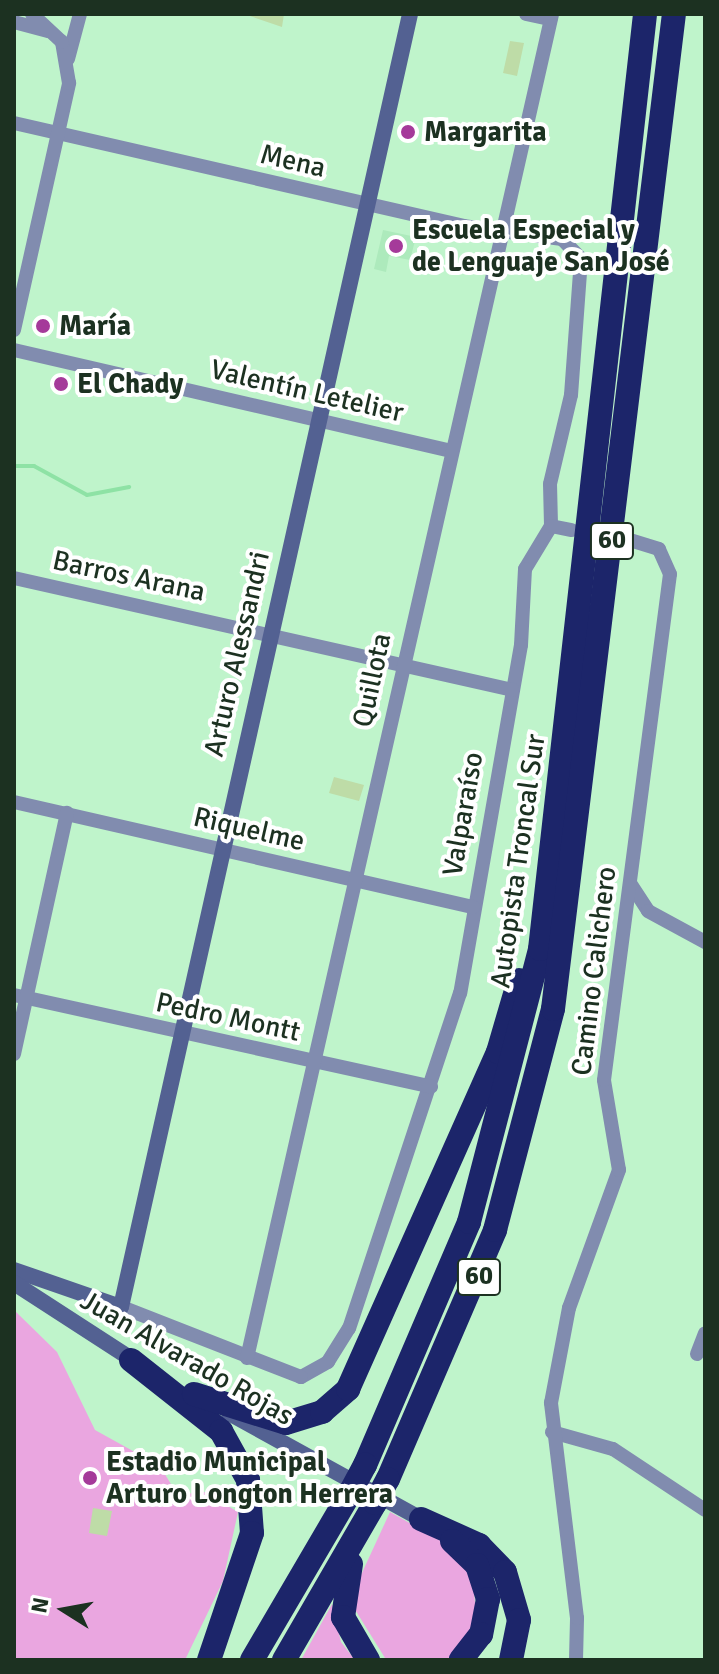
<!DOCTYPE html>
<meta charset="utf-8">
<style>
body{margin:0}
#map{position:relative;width:719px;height:1674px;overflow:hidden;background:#bff4cb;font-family:Signika,sans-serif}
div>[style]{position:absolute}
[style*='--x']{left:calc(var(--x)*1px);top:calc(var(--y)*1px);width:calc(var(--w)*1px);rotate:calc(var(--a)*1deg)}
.built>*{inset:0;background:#adeabc}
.green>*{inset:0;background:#eaa6e0}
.stream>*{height:4px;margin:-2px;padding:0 2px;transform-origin:2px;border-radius:2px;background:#8ee2a5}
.building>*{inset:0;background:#bedca7}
.street>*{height:14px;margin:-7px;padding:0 7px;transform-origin:7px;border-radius:7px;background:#818caf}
.secondary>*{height:16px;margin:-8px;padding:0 8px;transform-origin:8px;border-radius:8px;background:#536192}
.highway>*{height:24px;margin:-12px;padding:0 12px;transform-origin:12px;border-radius:12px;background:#1c256a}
.highway-bridge>*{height:24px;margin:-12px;padding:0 12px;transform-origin:12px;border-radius:12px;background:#1c256a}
.dots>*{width:22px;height:22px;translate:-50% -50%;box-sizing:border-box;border:4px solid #fff;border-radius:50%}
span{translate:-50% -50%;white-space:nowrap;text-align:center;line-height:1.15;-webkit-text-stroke:8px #fff;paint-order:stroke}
.shield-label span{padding:2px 6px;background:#fff;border:2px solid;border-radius:6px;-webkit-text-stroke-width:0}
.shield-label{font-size:26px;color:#1c3121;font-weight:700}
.poi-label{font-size:28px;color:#1c3121;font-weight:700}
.left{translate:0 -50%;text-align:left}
.street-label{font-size:28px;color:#1c3121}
.frame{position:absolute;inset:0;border:16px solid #1c3121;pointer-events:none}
.north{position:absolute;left:24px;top:1570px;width:80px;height:80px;-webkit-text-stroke:6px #fff;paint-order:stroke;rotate:281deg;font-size:22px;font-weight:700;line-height:32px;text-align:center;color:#1c3121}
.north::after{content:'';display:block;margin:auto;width:28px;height:36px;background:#1c3121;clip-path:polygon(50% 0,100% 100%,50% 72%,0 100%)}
</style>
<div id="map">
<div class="built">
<div style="clip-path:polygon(383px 230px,416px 237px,410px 260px,389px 256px,386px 272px,374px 269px)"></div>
</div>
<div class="green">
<div style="clip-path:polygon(14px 1310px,57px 1352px,95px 1430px,160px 1466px,180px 1499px,199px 1489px,238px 1512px,223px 1581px,185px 1660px,14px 1660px)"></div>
<div style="clip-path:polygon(390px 1512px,449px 1545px,473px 1580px,477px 1625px,448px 1660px,385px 1658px,354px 1608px,361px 1575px)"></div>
<div style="clip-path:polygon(332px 1604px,341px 1642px,355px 1660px,301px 1660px)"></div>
</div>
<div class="stream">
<div style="--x:14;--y:466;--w:20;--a:0"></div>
<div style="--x:34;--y:466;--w:60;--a:28.7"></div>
<div style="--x:87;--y:495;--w:43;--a:-10.8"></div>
</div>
<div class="building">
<div style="clip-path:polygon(244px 14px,284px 14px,282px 27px)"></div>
<div style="clip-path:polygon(510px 41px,524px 43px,517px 76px,503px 73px)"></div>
<div style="clip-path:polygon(334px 777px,364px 785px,359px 801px,329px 793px)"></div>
<div style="clip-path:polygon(93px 1508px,112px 1511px,107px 1536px,89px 1533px)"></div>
</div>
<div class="street">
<div style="--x:526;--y:14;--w:25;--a:12"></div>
<div style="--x:14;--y:22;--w:35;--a:15"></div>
<div style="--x:68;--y:59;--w:47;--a:-75.1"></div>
<div style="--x:14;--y:123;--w:461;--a:12.9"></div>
<div style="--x:463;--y:226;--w:100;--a:7.5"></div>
<div style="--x:562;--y:239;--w:28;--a:46"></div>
<div style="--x:581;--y:259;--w:136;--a:94.2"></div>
<div style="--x:571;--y:395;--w:91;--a:103.3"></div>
<div style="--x:550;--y:484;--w:42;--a:88.6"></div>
<div style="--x:551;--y:526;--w:50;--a:121.2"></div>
<div style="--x:525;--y:569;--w:76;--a:93"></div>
<div style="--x:521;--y:645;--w:353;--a:99.9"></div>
<div style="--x:460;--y:993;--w:353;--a:108.3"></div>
<div style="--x:349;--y:1328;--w:40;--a:122"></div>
<div style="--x:328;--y:1362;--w:31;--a:151"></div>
<div style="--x:301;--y:1377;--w:193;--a:-158.7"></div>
<div style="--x:14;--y:330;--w:253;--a:-77.4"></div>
<div style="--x:69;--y:83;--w:42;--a:-99.7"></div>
<div style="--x:62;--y:42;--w:41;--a:-137"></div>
<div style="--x:14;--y:350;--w:445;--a:13"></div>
<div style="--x:551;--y:526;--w:21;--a:11"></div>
<div style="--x:14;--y:578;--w:511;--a:12.65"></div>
<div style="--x:14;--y:802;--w:471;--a:12.9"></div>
<div style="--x:630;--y:883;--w:33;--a:57"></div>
<div style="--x:648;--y:911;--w:65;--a:28.5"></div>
<div style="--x:14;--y:995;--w:427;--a:12.4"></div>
<div style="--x:14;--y:1054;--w:247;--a:-77.6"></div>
<div style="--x:697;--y:1354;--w:22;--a:-69"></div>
<div style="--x:247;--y:1358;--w:1378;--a:-77.21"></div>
<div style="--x:552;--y:1432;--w:63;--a:15.6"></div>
<div style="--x:613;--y:1449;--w:110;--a:33.5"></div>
<div style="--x:576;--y:1660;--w:42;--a:-88.6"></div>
<div style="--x:577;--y:1618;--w:217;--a:-96.9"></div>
<div style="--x:551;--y:1403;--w:97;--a:-79.3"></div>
<div style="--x:569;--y:1308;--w:147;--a:-70.1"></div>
<div style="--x:619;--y:1170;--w:91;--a:-99.5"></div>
<div style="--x:604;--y:1080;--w:510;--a:-82.57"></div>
<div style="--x:670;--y:574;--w:27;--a:-114"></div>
<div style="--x:659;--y:549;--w:28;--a:-163"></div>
</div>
<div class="secondary">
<div style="--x:14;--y:1270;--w:113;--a:19.1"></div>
<div style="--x:121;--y:1307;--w:1325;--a:-77.4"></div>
<div style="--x:14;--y:1283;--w:149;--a:32.9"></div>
<div style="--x:229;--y:1413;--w:219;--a:28.9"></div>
</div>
<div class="highway">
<div style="--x:131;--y:1360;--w:115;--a:38.3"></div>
<div style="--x:221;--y:1431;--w:56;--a:61.1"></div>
<div style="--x:248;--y:1480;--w:53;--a:85.7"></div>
<div style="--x:252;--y:1533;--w:134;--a:108.7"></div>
<div style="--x:194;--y:1394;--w:96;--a:17.5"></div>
<div style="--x:286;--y:1423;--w:38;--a:-17"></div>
<div style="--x:322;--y:1412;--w:35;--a:-41"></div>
<div style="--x:348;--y:1389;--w:369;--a:-66"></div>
<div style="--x:498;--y:1052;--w:75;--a:-73.7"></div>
<div style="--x:365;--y:1465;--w:264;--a:-66.8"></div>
<div style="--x:469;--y:1222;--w:282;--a:-75.4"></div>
<div style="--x:540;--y:949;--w:941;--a:-83.59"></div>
<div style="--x:388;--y:1479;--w:271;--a:-66.7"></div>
<div style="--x:495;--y:1230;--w:228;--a:-75.3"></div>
<div style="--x:553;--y:1009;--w:1002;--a:-83.07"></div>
<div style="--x:421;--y:1519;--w:64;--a:24.1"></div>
<div style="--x:479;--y:1545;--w:37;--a:46"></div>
<div style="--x:505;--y:1572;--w:50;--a:73.7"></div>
<div style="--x:519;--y:1620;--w:41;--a:101.3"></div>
<div style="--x:452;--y:1541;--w:35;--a:44"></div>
<div style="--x:477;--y:1565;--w:36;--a:72"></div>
<div style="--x:488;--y:1599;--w:36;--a:101"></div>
<div style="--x:481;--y:1634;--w:33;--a:128"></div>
<div style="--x:351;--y:1564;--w:54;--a:98.6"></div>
<div style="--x:343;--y:1617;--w:50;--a:59.8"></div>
<div style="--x:252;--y:1660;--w:196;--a:-59.6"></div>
<div style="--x:284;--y:1660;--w:181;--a:-59.9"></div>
</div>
<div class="highway-bridge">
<div style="--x:351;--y:1491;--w:30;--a:-62"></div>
<div style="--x:375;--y:1503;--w:27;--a:-62"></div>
</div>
<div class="dots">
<div style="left:408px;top:132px;background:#a53a9a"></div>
<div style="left:396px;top:246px;background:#a53a9a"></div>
<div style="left:43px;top:326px;background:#a53a9a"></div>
<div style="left:61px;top:384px;background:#a53a9a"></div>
<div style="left:90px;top:1478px;background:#a53a9a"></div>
</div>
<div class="shield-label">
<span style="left:612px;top:541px">60</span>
<span style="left:479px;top:1277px">60</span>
</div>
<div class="poi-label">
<span class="left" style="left:424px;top:132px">Margarita</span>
<span class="left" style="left:412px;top:246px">Escuela Especial y<br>de Lenguaje San José</span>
<span class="left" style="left:59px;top:326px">María</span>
<span class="left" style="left:77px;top:384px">El Chady</span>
<span class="left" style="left:106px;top:1478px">Estadio Municipal<br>Arturo Longton Herrera</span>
</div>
<div class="street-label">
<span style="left:293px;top:161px;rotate:13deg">Mena</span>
<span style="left:307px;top:391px;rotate:13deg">Valentín Letelier</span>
<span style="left:129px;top:576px;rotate:12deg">Barros Arana</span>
<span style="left:237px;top:654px;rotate:-77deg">Arturo Alessandri</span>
<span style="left:372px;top:680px;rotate:-78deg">Quillota</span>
<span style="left:463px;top:814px;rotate:-80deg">Valparaíso</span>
<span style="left:249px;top:829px;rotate:13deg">Riquelme</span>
<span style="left:518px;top:861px;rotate:-82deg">Autopista Troncal Sur</span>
<span style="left:594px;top:971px;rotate:-83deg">Camino Calichero</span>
<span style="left:228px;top:1017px;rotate:12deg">Pedro Montt</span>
<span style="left:187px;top:1358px;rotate:30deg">Juan Alvarado Rojas</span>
</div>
<div class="frame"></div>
<div class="north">N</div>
</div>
